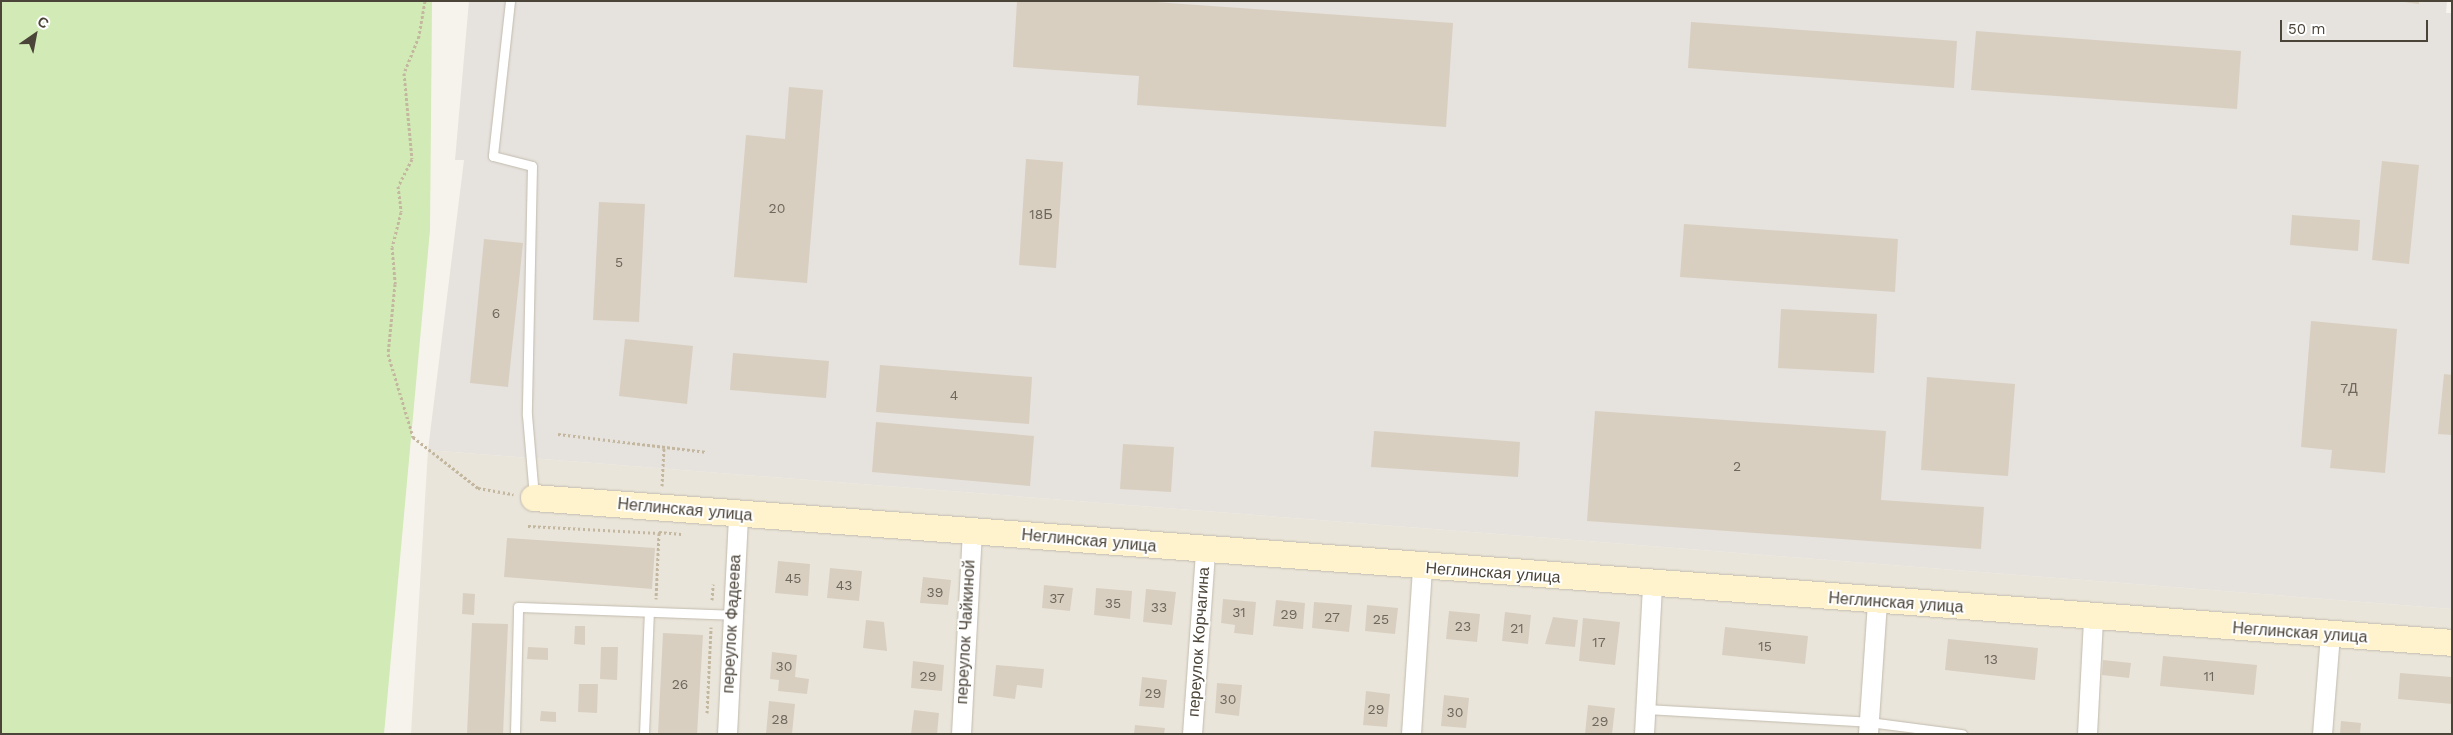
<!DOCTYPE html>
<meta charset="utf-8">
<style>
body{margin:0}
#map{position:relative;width:2453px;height:735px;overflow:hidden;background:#f6f3ec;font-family:"Work Sans",sans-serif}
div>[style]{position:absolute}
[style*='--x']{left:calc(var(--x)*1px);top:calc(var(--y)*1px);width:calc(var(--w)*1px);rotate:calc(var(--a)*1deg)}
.residential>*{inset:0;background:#eae5da}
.industrial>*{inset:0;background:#e6e2dd}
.green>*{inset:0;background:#d2eab5}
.building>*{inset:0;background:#d8cfc1}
.path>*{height:3px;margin-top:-1.5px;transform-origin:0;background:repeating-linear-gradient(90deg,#c4b79f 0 2.5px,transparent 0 5px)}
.roads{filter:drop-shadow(0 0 1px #c2bbae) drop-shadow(0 0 1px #c2bbae)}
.lane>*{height:9px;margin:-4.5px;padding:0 4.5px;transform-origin:4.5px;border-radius:4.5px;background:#fff}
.street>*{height:19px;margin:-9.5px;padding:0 9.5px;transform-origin:9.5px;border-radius:9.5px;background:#fff}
.secondary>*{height:26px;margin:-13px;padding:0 13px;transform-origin:13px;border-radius:13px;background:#fff3cd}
span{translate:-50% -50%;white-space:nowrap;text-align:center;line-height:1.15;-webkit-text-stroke:4px #fff;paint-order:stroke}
.number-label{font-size:14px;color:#6e675b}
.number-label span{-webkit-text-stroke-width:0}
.street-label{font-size:16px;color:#4b4439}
.frame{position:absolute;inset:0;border:2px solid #4b4439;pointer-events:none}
.north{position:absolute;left:10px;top:10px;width:50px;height:50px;-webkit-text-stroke:4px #fff;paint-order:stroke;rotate:33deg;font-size:14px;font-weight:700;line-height:20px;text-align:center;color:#4b4439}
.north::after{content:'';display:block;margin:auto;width:18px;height:22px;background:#4b4439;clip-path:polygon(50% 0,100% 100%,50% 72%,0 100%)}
.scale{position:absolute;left:2280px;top:20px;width:148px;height:22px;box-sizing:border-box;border:2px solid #4b4439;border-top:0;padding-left:6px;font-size:15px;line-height:18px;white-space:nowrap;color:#4b4439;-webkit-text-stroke:4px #fff;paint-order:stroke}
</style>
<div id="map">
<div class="residential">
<div style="clip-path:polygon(428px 450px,2452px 609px,2452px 734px,411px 734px)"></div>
</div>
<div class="industrial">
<div style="clip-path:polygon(469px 1px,2447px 1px,2446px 13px,2452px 13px,2452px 609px,428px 450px,464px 160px,455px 160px)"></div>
</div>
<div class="green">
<div style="clip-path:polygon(1px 1px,432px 1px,430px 230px,384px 734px,1px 734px)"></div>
</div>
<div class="building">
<div style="clip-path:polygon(1017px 1px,1141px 1px,1453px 23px,1446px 127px,1137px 105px,1139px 76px,1013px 67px)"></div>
<div style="clip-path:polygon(2396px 1px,2419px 1px,2419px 4px)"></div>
<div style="clip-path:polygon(1691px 22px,1957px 41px,1954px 88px,1688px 68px)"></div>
<div style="clip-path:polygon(1976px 31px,2241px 51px,2237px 109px,1971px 90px)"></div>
<div style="clip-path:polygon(789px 87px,823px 90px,807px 283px,734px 277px,746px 135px,785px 139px)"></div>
<div style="clip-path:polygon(1026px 159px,1063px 162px,1056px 268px,1019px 265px)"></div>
<div style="clip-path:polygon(2382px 161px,2419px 165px,2409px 264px,2372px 260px)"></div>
<div style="clip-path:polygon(599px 202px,645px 204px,639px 322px,593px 320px)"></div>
<div style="clip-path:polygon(2292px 215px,2360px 220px,2358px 251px,2290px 245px)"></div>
<div style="clip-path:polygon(1684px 224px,1898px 239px,1895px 292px,1680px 277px)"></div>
<div style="clip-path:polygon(484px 239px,523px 243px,508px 387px,470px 383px)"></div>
<div style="clip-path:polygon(1781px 309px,1877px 314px,1874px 373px,1778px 368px)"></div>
<div style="clip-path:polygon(2311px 321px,2397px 329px,2385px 473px,2330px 468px,2332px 450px,2301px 447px)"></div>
<div style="clip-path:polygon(625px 339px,693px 346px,687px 404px,619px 396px)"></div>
<div style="clip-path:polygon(733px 353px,829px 361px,826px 398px,730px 390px)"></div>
<div style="clip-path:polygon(880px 365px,1032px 377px,1029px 424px,876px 412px)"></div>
<div style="clip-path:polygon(2444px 374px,2452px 375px,2452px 435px,2438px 434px)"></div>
<div style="clip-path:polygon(1927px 377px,2015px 384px,2008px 476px,1921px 470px)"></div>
<div style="clip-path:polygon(1595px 411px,1886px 431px,1881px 500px,1984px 507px,1981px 549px,1587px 521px)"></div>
<div style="clip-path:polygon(876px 422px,1034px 436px,1030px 486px,872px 472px)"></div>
<div style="clip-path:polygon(1374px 431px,1520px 442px,1518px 477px,1371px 467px)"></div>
<div style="clip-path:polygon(1123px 444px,1174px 447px,1171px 492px,1120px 489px)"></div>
<div style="clip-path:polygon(507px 538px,655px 548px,652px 589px,504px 577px)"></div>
<div style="clip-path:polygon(778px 561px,810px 564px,808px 596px,775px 593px)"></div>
<div style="clip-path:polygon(830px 568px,862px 571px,859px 601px,827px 598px)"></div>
<div style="clip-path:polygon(923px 577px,951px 580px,948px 605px,920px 603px)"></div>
<div style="clip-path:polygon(1044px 585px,1073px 588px,1070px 611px,1042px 608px)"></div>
<div style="clip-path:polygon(1096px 588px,1132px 591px,1130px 619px,1094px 615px)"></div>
<div style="clip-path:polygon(1146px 589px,1176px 592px,1172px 625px,1143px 622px)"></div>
<div style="clip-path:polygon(463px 593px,475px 594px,474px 615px,462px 614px)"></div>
<div style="clip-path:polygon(1223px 599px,1256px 602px,1253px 635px,1234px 633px,1235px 625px,1221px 623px)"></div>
<div style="clip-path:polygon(1276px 600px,1305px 603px,1303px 629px,1273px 626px)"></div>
<div style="clip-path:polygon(1314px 602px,1352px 605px,1349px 632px,1312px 628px)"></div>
<div style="clip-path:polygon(1367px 605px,1398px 608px,1395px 634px,1365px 631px)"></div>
<div style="clip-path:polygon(1449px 611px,1480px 614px,1477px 642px,1446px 639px)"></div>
<div style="clip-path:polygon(1505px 612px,1531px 615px,1528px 644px,1502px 641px)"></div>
<div style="clip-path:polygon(1553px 617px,1578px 620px,1575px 647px,1545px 644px)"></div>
<div style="clip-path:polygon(1583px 618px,1620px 622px,1615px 665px,1579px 661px)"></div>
<div style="clip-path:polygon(866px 620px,884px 622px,887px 651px,863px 648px)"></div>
<div style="clip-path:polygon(472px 623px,508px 624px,503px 734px,467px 734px)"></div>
<div style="clip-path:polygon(575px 626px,585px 626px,585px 645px,574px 644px)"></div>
<div style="clip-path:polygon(1725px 627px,1808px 636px,1805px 664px,1722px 655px)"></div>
<div style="clip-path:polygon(663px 633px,703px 635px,697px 734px,658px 734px)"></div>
<div style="clip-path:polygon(1948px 639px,2038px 648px,2035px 680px,1945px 670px)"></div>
<div style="clip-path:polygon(528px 647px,548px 648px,548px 660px,527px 659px)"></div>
<div style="clip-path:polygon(601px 647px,618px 647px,617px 680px,600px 679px)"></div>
<div style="clip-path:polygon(772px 652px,797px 655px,795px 677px,809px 679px,807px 694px,778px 691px,779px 680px,770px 679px)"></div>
<div style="clip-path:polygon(2163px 656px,2257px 665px,2254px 695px,2160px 686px)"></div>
<div style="clip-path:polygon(2103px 660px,2131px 663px,2129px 678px,2102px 675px)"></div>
<div style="clip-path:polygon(913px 661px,944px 665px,942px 691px,911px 688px)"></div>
<div style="clip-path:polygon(996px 665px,1044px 669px,1042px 688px,1017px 685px,1015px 699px,993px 696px)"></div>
<div style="clip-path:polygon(2400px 673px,2452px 677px,2452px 704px,2398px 699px)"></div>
<div style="clip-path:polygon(1142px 677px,1167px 680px,1164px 708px,1139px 706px)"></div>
<div style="clip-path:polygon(1217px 683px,1242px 685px,1239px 716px,1215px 713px)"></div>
<div style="clip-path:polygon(579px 684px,598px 684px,597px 713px,578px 712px)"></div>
<div style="clip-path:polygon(1366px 691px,1390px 694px,1387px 727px,1363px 725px)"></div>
<div style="clip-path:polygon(1444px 695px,1469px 698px,1466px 728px,1441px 726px)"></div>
<div style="clip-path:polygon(769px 701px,795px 704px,792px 734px,766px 734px)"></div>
<div style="clip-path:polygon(1588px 705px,1615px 708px,1612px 734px,1585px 734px)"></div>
<div style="clip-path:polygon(914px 710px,939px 713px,937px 734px,911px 734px)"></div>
<div style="clip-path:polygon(541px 711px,556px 712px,556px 722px,540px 721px)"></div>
<div style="clip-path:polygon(2341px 721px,2361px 723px,2360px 734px,2340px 734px)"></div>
<div style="clip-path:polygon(1135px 725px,1165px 728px,1164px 734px,1134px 734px)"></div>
</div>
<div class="path">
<div style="--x:425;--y:1;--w:36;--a:100"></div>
<div style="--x:419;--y:36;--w:40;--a:112"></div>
<div style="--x:404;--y:73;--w:86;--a:84.7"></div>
<div style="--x:412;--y:159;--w:30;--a:117"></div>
<div style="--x:398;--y:186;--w:26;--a:83"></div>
<div style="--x:401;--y:212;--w:36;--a:104"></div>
<div style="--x:392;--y:247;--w:37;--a:85"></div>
<div style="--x:395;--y:284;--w:70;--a:95.7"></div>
<div style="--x:388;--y:354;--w:87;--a:73.2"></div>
<div style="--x:413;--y:437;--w:83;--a:38.1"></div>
<div style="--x:478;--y:488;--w:36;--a:10"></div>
<div style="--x:558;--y:434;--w:150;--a:6.9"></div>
<div style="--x:662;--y:486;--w:40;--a:-87.1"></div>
<div style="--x:528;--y:526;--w:131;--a:3.1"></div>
<div style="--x:659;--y:533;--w:66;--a:92.6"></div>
<div style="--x:659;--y:532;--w:25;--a:5"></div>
<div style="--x:712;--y:600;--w:16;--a:-86"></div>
<div style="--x:707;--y:713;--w:86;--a:-87.3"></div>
</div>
<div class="roads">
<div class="lane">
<div style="--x:510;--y:1;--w:156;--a:96.3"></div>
<div style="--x:493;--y:156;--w:40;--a:14.4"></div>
<div style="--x:532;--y:166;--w:249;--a:91.2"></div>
<div style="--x:527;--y:415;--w:82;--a:85.1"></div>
<div style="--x:1646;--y:709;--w:223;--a:3.3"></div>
<div style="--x:1869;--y:722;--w:94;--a:7.4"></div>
<div style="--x:515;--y:734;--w:127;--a:-88.6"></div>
<div style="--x:518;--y:607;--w:215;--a:2.1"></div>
<div style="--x:644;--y:734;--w:122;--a:-87.7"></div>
</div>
<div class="street">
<div style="--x:727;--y:734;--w:220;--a:-87.1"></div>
<div style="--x:961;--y:734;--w:203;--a:-86.9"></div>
<div style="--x:1192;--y:734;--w:183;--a:-85.9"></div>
<div style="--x:1411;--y:734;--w:166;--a:-86.2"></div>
<div style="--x:1644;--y:734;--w:149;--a:-86.9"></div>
<div style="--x:1868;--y:734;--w:132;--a:-86.1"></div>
<div style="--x:2087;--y:734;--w:116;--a:-87"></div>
<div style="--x:2322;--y:734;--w:99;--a:-85.4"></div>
</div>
<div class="secondary">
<div style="--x:534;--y:498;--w:1923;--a:4.32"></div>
</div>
</div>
<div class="number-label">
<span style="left:777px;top:208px">20</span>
<span style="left:1041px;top:214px">18Б</span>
<span style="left:619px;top:262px">5</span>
<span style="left:496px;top:313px">6</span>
<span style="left:2349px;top:388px">7Д</span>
<span style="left:954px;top:395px">4</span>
<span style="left:1737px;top:466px">2</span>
<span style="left:793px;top:578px">45</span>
<span style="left:844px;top:585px">43</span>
<span style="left:935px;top:592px">39</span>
<span style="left:1057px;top:598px">37</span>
<span style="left:1113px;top:603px">35</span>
<span style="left:1159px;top:607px">33</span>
<span style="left:1239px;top:612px">31</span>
<span style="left:1289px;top:614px">29</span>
<span style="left:1332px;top:617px">27</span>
<span style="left:1381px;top:619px">25</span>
<span style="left:1463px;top:626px">23</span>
<span style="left:1517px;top:628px">21</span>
<span style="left:1599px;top:642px">17</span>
<span style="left:1765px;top:646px">15</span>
<span style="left:1991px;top:659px">13</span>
<span style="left:784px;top:666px">30</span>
<span style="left:928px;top:676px">29</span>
<span style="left:2209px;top:676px">11</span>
<span style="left:680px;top:684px">26</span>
<span style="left:1153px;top:693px">29</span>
<span style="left:1228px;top:699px">30</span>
<span style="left:1376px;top:709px">29</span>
<span style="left:1455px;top:712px">30</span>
<span style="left:780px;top:719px">28</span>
<span style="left:1600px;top:721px">29</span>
</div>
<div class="street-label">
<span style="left:685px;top:510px;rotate:5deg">Неглинская улица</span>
<span style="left:1089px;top:541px;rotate:5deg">Неглинская улица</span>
<span style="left:1493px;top:573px;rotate:4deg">Неглинская улица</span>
<span style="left:1896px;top:603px;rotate:4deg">Неглинская улица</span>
<span style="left:732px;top:624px;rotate:-87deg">переулок Фадеева</span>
<span style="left:966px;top:632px;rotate:-87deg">переулок Чайкиной</span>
<span style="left:2300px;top:633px;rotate:4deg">Неглинская улица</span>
<span style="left:1199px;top:642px;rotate:-86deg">переулок Корчагина</span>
</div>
<div class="frame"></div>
<div class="north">С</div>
<div class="scale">50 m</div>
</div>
